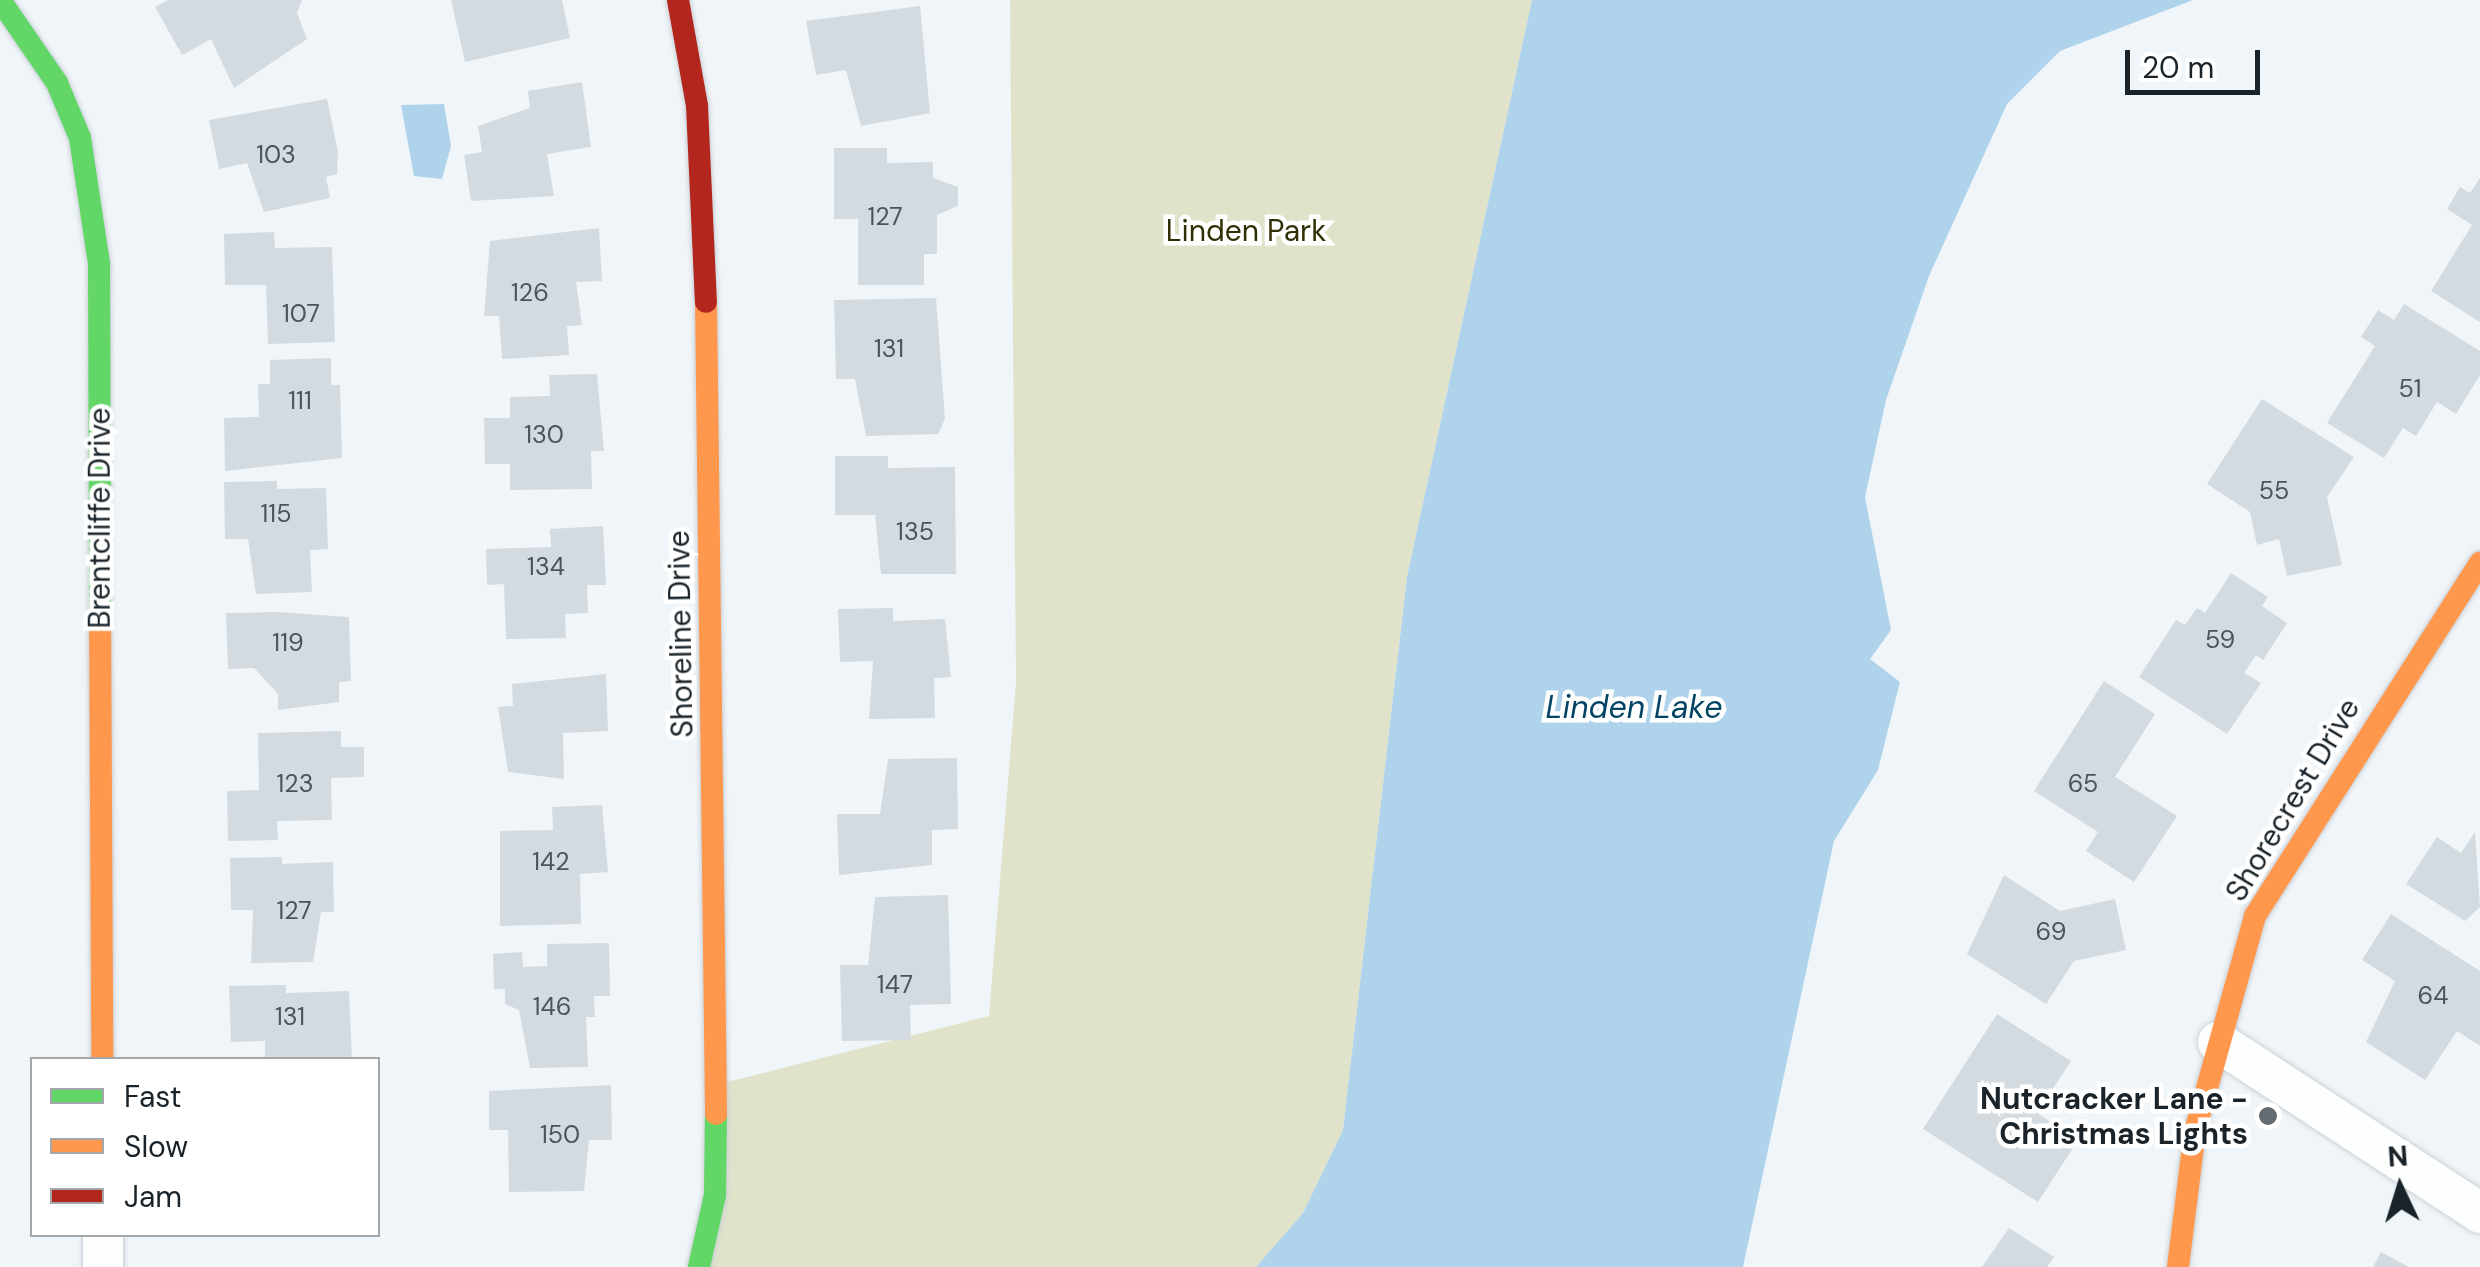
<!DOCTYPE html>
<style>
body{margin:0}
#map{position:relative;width:2480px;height:1267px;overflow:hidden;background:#f0f5f9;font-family:"DM Sans",sans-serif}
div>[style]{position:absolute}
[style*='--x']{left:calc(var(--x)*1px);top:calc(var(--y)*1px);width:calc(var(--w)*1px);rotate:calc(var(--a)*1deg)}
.green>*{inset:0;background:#e0e3ca}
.water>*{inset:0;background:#b0d3ec}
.building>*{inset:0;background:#d4dbe0}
.roads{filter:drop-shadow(0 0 2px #cad1d6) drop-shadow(0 0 2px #cad1d6)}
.street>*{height:40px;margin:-20px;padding:0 20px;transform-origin:20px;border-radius:20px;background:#fdfefe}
.fast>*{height:22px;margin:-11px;padding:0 11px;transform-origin:11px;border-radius:11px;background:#63d668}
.slow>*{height:22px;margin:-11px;padding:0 11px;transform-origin:11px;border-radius:11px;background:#ff974d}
.jam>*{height:22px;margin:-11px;padding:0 11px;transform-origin:11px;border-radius:11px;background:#b3261e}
.dots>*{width:28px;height:28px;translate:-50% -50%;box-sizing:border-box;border:5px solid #fff;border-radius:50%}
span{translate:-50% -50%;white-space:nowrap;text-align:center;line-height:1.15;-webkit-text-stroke:9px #fff;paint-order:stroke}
.number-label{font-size:25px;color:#4b545a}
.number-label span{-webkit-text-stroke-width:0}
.park-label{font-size:30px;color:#313005}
.street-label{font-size:30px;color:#192329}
.poi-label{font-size:30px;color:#192329;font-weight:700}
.right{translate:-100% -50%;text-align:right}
.water-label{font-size:32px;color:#034464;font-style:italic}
.legend{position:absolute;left:30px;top:1057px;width:350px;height:180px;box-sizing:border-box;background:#fff;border:2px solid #a3a7a9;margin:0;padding:12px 18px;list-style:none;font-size:30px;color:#192329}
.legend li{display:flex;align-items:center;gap:20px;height:50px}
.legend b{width:50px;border:2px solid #a3a7a9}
.north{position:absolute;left:2350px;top:1137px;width:100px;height:100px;-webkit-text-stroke:8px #fff;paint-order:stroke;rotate:356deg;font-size:28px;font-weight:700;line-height:40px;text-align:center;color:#192329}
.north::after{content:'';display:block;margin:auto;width:35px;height:45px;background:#192329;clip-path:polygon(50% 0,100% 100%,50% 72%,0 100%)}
.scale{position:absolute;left:2125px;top:50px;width:135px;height:45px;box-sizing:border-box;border:5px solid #192329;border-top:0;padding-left:12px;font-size:30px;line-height:35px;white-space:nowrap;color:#192329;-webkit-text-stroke:8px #fff;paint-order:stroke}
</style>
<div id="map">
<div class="green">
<div style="clip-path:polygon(1010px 0,1532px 0,1407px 577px,1343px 1130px,1303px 1213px,1256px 1267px,699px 1267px,716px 1085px,989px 1016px,1016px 682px)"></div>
</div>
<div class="water">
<div style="clip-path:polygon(1532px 0,2193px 0,2060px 51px,2007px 104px,1929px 276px,1886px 400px,1865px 497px,1891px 630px,1870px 659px,1900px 682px,1878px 770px,1834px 841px,1743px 1267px,1256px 1267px,1303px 1213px,1343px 1130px,1407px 577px)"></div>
<div style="clip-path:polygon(444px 104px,451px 146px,442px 179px,414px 176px,401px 105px)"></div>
</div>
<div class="building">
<div style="clip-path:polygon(168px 0,302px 0,297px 13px,307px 39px,234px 88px,211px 39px,182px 55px,155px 7px)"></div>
<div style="clip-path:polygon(451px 0,562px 0,570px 38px,465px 62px)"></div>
<div style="clip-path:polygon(920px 6px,930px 113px,861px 126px,846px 70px,816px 75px,806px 21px)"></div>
<div style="clip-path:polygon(582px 82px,591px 147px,547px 154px,554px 196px,471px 201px,464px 155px,482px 152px,478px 126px,530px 108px,528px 91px)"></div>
<div style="clip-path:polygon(327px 99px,338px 152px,337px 174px,326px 177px,330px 198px,264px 212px,247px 163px,219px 169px,209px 120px)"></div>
<div style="clip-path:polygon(834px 148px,887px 148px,887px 163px,933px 162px,933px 178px,958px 187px,958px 206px,937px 215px,937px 254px,924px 254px,924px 285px,858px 285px,858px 219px,834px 219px)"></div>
<div style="clip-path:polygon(2480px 178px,2480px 322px,2431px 291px,2472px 225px,2447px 209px,2460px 187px,2470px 193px)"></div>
<div style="clip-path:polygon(599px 228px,602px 281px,576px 282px,582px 325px,567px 326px,569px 355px,502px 359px,499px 316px,484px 316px,490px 241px)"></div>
<div style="clip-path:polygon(274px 232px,275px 248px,332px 247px,335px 342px,268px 344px,266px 285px,225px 285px,224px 234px)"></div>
<div style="clip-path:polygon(936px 298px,945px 419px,938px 434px,866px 436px,855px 379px,836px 379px,834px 300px)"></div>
<div style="clip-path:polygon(2404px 304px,2480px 351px,2480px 375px,2456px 414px,2437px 402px,2416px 436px,2403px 428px,2384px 458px,2327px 423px,2375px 346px,2361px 337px,2378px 310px,2394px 320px)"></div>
<div style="clip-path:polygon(331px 358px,331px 385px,340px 385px,342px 458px,225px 471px,224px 418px,259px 417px,258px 384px,270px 384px,270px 360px)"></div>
<div style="clip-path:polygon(597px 374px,604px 451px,591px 451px,592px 489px,510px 490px,510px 464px,485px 464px,484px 418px,510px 418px,510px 397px,550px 396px,549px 375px)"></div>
<div style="clip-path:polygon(2262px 399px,2354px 457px,2327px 497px,2342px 565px,2287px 576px,2279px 539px,2257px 545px,2250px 512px,2207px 484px)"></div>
<div style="clip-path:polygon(835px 456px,888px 456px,888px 468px,955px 467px,956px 574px,881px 574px,875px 515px,835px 515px)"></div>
<div style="clip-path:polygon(277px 481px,277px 489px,326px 488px,328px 549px,310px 550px,312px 592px,256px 594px,248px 539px,225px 539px,224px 482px)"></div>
<div style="clip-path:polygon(603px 526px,606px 585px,587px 585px,588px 613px,565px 614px,566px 638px,506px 639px,504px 584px,487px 585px,486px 549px,551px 547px,550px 529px)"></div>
<div style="clip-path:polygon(2231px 573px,2268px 597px,2262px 606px,2287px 623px,2263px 660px,2256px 655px,2244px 673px,2261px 683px,2227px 734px,2139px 677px,2176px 620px,2185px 625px,2197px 608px,2205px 613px)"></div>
<div style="clip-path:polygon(893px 608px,893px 621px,945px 619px,951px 677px,934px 678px,935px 718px,869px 719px,873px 661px,840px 662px,838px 609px)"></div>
<div style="clip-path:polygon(277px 612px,349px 617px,351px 681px,339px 682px,339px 702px,278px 710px,278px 694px,254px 668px,228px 669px,226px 613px)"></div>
<div style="clip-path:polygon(606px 674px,608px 731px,563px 733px,564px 779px,508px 772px,498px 707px,513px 706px,512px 684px)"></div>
<div style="clip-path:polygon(2104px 681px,2155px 714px,2115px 777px,2177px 816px,2134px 882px,2086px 851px,2098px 832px,2034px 791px)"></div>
<div style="clip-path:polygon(341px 731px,341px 747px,364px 747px,364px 777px,331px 778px,332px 820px,277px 821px,278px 840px,228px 841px,227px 791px,259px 790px,258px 733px)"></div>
<div style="clip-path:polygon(957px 758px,958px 829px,932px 830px,932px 865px,839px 875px,837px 814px,880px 814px,888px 759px)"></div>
<div style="clip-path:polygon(602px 805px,608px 872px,580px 874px,581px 924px,500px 926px,500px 831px,553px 830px,552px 807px)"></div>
<div style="clip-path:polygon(2475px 832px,2480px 907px,2465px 921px,2406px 884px,2437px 837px,2461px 853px)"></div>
<div style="clip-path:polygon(282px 857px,282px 864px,333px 862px,334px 912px,321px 912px,313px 962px,251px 963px,253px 910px,231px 910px,230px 858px)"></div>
<div style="clip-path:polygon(2004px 875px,2060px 911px,2115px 899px,2126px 950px,2074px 961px,2046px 1004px,1967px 954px)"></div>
<div style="clip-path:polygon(948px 895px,951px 1004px,910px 1005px,911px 1040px,842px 1041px,840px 965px,868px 965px,875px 897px)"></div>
<div style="clip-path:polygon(2391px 914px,2480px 971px,2480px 1046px,2457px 1031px,2425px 1080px,2366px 1042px,2395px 981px,2362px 960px)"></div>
<div style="clip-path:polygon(609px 943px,610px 996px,594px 996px,595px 1017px,586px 1017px,588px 1067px,530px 1068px,519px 1010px,505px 1004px,505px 989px,494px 989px,493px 954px,522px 952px,523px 967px,547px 966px,547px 944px)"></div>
<div style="clip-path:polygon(286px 985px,286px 993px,349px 991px,352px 1060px,265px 1060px,265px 1041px,231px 1042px,229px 986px)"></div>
<div style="clip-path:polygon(1997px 1014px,2071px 1061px,2037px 1113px,2078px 1140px,2038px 1202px,1923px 1129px)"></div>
<div style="clip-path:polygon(611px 1085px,612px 1140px,589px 1140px,584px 1191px,509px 1192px,508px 1130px,489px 1130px,489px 1091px)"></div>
<div style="clip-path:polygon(2009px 1228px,2054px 1257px,2047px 1267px,1982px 1267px)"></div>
<div style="clip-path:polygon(2381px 1252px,2409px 1267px,2373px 1267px)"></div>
</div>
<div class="roads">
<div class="street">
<div style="--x:2218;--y:1042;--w:313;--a:33.1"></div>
<div style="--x:103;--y:1234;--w:33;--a:90"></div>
</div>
<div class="fast">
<div style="--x:0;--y:0;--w:101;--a:55.5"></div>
<div style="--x:57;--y:83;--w:60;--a:67.3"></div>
<div style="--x:80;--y:138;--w:126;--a:81.4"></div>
<div style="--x:99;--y:263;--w:348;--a:89.8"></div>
<div style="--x:699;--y:1267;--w:74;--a:-77.5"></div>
<div style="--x:715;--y:1195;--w:81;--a:-89.3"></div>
</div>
<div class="slow">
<div style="--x:706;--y:302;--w:812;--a:89.29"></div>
<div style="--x:100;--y:611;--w:449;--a:89.7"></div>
<div style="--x:2178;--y:1267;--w:137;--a:-82.9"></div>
<div style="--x:2195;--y:1131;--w:223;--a:-74.4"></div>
<div style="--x:2255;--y:916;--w:419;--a:-57.5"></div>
</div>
<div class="jam">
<div style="--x:678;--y:0;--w:108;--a:79.8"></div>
<div style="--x:697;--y:106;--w:196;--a:87.4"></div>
</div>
</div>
<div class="dots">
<div style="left:2268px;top:1116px;background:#646c72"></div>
</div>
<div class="number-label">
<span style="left:276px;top:155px">103</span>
<span style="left:885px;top:217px">127</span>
<span style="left:530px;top:293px">126</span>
<span style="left:301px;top:314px">107</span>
<span style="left:889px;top:349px">131</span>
<span style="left:2410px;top:389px">51</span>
<span style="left:300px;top:401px">111</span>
<span style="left:544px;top:435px">130</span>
<span style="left:2274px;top:491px">55</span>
<span style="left:276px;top:514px">115</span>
<span style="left:915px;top:532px">135</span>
<span style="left:546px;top:567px">134</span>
<span style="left:2220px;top:640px">59</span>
<span style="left:288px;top:643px">119</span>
<span style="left:295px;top:784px">123</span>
<span style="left:2083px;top:784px">65</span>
<span style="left:551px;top:862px">142</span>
<span style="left:294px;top:911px">127</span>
<span style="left:2051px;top:932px">69</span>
<span style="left:895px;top:985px">147</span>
<span style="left:2433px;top:996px">64</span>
<span style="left:552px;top:1007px">146</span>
<span style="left:290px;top:1017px">131</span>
<span style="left:560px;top:1135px">150</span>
</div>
<div class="park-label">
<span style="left:1246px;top:231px">Linden Park</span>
</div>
<div class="street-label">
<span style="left:100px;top:518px;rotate:-90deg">Brentcliffe Drive</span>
<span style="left:681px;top:634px;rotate:-91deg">Shoreline Drive</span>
<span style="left:2293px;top:800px;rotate:-59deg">Shorecrest Drive</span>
</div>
<div class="poi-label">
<span class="right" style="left:2248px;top:1116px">Nutcracker Lane -<br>Christmas Lights</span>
</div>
<div class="water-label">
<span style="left:1634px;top:707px">Linden Lake</span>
</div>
<ul class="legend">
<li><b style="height:12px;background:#63d668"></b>Fast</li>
<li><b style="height:12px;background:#ff974d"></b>Slow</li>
<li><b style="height:12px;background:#b3261e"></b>Jam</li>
</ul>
<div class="north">N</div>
<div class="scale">20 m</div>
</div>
